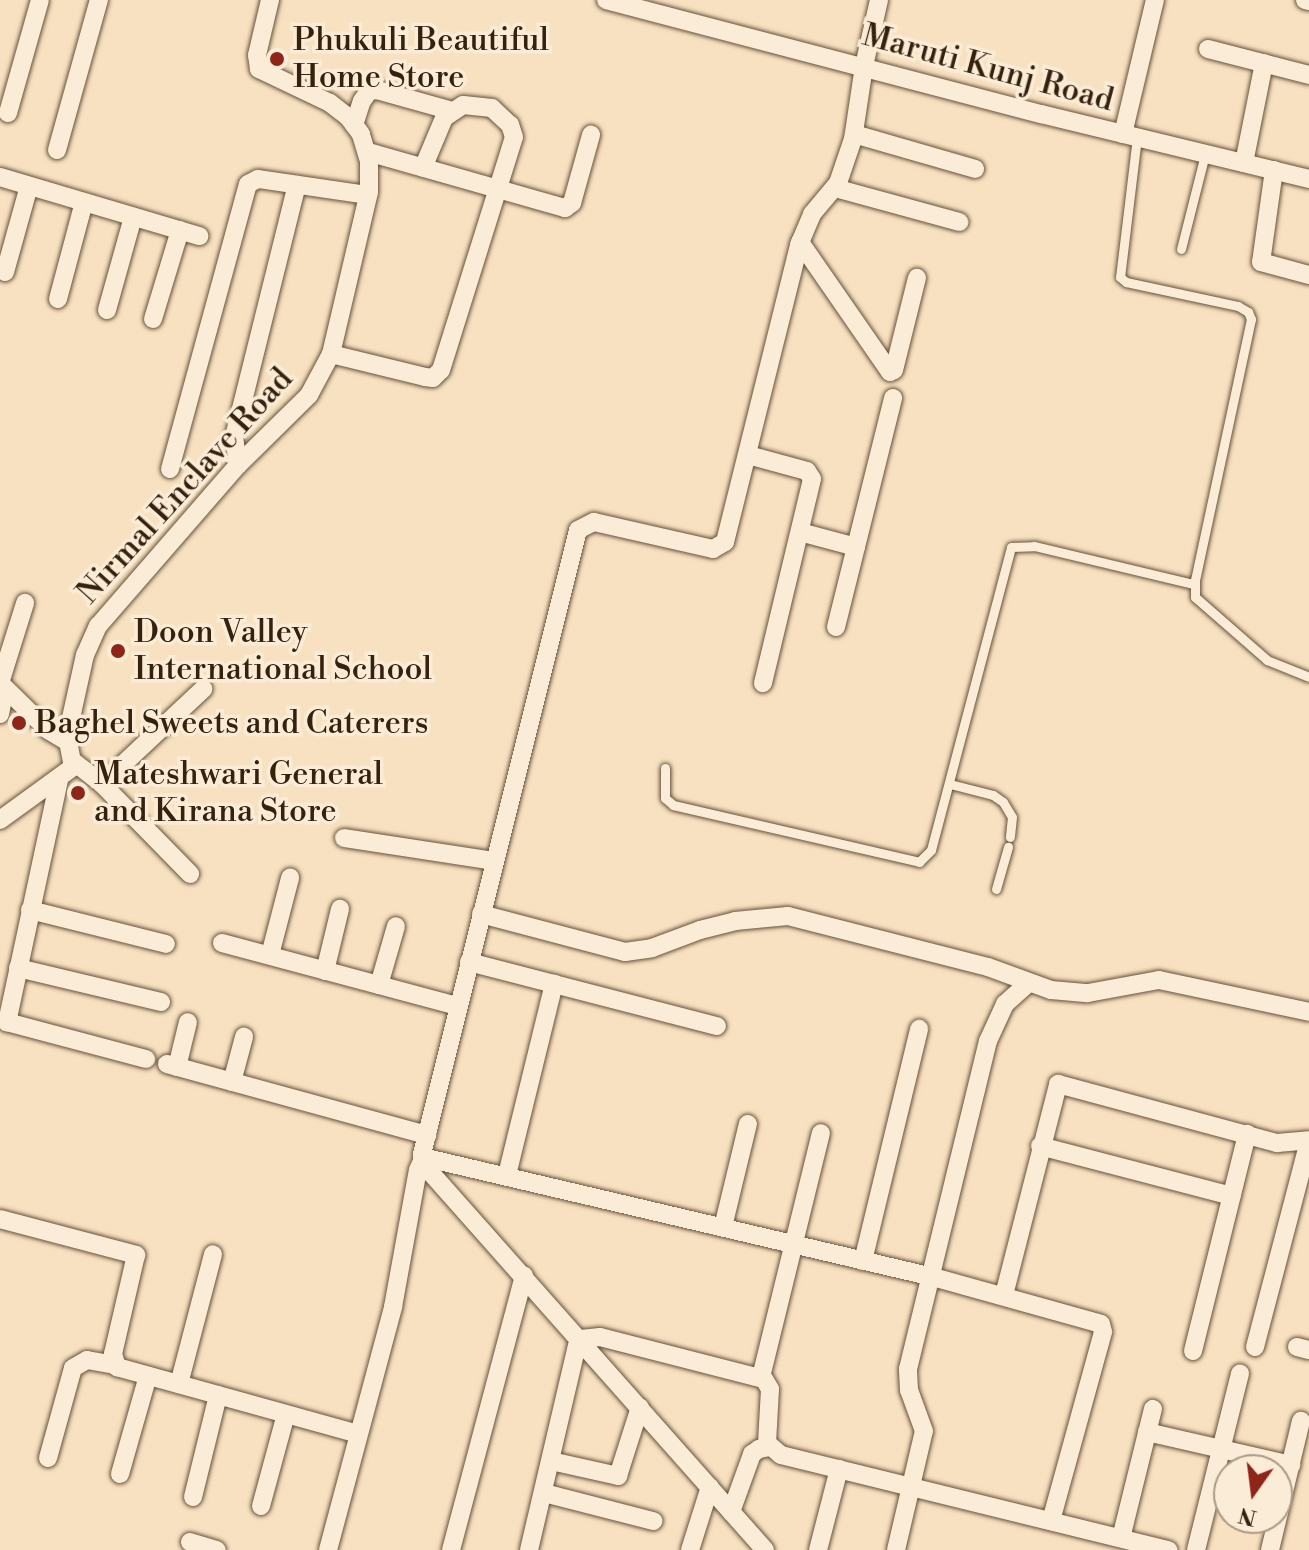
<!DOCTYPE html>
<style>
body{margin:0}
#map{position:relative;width:1309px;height:1550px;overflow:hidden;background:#f8e1c0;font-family:"Libre Bodoni",serif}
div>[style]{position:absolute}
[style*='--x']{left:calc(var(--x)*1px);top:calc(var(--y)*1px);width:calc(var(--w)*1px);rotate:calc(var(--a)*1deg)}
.roads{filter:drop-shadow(0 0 2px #66513a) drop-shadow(0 0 2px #66513a)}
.service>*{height:9px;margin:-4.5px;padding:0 4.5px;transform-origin:4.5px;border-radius:4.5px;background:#faecd6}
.minor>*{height:18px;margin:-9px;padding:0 9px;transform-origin:9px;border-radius:9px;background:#faecd6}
.dots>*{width:22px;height:22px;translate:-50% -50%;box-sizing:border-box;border:4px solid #faecd6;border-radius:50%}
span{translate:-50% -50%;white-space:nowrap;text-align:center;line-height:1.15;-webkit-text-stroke:7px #faecd6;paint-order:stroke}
.poi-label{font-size:32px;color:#35210e}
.left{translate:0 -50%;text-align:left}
.street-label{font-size:32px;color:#35210e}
.north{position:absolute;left:1213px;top:1454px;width:80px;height:80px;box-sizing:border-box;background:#faecd6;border:2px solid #ab9b86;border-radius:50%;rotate:194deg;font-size:22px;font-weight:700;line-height:32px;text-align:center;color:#35210e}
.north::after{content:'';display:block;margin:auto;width:28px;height:36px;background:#8f2418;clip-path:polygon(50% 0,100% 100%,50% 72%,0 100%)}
</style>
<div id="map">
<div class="roads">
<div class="service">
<div style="--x:1137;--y:137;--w:141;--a:96.9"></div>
<div style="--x:1120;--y:277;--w:8;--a:40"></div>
<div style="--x:1126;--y:282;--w:115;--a:12.1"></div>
<div style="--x:1238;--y:306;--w:12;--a:31"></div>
<div style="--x:1248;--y:312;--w:8;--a:67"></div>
<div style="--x:1251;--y:319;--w:267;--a:102.1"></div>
<div style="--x:1195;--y:580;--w:17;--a:90"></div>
<div style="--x:1195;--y:597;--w:96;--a:41.2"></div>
<div style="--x:1267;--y:660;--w:45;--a:22"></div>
<div style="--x:1181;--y:249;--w:98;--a:-75.8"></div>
<div style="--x:665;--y:768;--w:30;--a:90"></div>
<div style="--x:665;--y:798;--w:11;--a:41"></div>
<div style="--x:673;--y:805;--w:253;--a:13"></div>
<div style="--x:919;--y:862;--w:17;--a:-45"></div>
<div style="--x:931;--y:850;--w:313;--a:-75.2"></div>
<div style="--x:1011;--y:547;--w:23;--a:-2"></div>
<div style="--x:1034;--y:546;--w:164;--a:13.4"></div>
<div style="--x:950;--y:784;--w:44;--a:14.3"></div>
<div style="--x:993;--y:795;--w:12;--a:35"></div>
<div style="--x:1003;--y:802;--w:17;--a:59"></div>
<div style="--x:1012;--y:817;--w:20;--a:96"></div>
<div style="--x:996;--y:889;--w:44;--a:-74.1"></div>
</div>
<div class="minor">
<div style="--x:606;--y:0;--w:450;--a:14.7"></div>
<div style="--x:1041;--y:114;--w:276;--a:13.6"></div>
<div style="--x:1305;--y:0;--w:4;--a:14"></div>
<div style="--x:1208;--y:49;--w:104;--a:14.4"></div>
<div style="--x:8;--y:113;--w:117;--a:-74.2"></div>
<div style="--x:354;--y:125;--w:25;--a:-72"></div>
<div style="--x:362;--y:101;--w:12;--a:-55"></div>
<div style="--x:369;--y:91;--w:8;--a:-7"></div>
<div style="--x:377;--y:90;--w:78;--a:15.6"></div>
<div style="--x:854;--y:134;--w:126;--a:16.1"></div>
<div style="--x:1123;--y:134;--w:138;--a:-76.6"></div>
<div style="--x:57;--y:150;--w:156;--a:-74.4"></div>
<div style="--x:368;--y:152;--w:205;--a:15.9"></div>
<div style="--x:565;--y:208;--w:9;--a:-36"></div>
<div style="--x:572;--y:203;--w:71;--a:-74.4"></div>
<div style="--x:1244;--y:163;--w:102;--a:-78.7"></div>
<div style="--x:1274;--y:170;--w:93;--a:98"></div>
<div style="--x:1261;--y:262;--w:50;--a:15.2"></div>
<div style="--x:0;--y:177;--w:208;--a:16.5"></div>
<div style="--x:835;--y:188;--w:129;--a:15.3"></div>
<div style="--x:800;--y:242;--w:158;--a:55.3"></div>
<div style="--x:890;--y:372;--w:4;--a:-27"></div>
<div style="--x:894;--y:370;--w:95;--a:-76"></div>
<div style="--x:5;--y:272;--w:89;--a:-74.4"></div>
<div style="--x:58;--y:299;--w:100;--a:-75"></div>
<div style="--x:107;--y:310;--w:97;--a:-74.4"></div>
<div style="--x:153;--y:319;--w:93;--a:-73.1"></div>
<div style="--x:331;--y:354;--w:97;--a:13.7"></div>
<div style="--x:425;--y:377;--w:8;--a:7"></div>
<div style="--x:433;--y:378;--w:11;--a:-45"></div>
<div style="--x:441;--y:370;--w:244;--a:-72.6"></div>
<div style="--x:514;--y:137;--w:13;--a:-108"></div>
<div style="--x:510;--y:125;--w:25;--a:-137"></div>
<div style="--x:492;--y:108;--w:29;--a:-174"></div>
<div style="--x:463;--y:105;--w:23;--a:146"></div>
<div style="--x:444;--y:118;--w:54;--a:112.8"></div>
<div style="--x:748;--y:455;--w:61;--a:15.2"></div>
<div style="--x:807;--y:471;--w:9;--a:58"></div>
<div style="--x:812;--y:479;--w:210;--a:103.5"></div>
<div style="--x:238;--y:465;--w:28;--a:-98"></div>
<div style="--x:234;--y:437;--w:260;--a:-76"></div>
<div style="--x:170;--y:469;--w:295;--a:-74.7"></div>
<div style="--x:248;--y:184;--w:11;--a:-27"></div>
<div style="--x:258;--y:179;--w:111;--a:8.3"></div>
<div style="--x:800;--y:532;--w:58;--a:15"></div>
<div style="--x:836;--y:627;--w:236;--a:-76"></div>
<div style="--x:0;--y:683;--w:67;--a:44.4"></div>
<div style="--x:48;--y:730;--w:21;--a:31"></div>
<div style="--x:0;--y:683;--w:84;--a:-72.6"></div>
<div style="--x:0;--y:714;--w:26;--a:-79"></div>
<div style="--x:74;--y:762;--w:36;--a:38"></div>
<div style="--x:102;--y:784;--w:126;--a:45.6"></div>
<div style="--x:59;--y:780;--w:248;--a:102.1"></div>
<div style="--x:7;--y:1022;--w:144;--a:14.9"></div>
<div style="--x:102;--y:784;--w:139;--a:-43.2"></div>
<div style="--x:0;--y:820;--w:90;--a:-36"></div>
<div style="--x:73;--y:767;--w:32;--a:-101"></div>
<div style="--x:67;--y:736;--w:83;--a:-77.5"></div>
<div style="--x:85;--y:655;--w:32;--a:-66"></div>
<div style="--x:98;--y:626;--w:213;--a:-49"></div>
<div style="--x:238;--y:465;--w:100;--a:-44.6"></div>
<div style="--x:309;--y:395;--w:47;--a:-61.8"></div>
<div style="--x:331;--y:354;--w:166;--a:-76.8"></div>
<div style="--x:369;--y:192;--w:31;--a:-90"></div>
<div style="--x:369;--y:161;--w:28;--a:-107"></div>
<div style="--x:361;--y:134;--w:21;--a:-127"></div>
<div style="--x:348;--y:117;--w:23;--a:-142"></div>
<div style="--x:330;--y:103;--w:79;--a:-154.4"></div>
<div style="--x:259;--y:69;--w:14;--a:-98"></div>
<div style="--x:257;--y:55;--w:57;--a:-76.7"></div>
<div style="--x:344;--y:838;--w:152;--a:8.7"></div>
<div style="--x:30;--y:910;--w:140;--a:14"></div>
<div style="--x:481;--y:914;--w:149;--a:14.8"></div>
<div style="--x:625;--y:952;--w:27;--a:-8"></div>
<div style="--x:652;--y:948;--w:51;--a:-20.6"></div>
<div style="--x:700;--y:930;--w:36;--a:-14"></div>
<div style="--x:735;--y:921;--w:53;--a:-5.4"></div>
<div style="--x:788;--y:916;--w:206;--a:14.3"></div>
<div style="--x:988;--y:967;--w:67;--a:20.1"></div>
<div style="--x:1051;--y:990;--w:37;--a:5"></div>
<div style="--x:1088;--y:993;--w:72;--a:-10.4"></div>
<div style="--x:1159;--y:980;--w:153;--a:12"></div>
<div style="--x:222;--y:943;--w:243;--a:15"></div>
<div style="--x:270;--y:955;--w:80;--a:-75.4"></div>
<div style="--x:469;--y:962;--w:256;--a:14.5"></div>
<div style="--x:18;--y:968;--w:147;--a:13.4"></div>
<div style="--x:325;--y:971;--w:64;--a:-76.4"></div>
<div style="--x:379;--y:985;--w:61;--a:-73.9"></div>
<div style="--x:167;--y:1064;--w:270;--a:15.3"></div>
<div style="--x:177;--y:1067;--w:46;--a:-76.3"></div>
<div style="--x:232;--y:1082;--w:47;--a:-75.1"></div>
<div style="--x:1040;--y:1146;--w:198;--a:14.6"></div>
<div style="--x:507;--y:1175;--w:197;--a:-76.2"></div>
<div style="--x:0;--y:1219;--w:141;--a:14.8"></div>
<div style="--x:136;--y:1255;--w:102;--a:103.1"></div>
<div style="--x:113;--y:1354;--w:14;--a:73"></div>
<div style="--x:117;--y:1367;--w:250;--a:15.5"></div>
<div style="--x:723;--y:1227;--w:106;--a:-76.4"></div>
<div style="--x:863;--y:1261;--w:239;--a:-76.4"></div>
<div style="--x:1004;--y:1295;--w:218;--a:-75.6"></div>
<div style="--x:1058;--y:1084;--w:227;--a:15.1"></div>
<div style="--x:1277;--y:1143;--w:32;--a:-5"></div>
<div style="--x:1255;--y:1347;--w:213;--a:-75.3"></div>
<div style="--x:1297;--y:1347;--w:12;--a:14"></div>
<div style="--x:1193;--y:1351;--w:224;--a:-76"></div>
<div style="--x:761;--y:1377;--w:251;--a:-76.2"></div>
<div style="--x:179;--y:1384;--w:134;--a:-75.3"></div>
<div style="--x:1147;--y:1432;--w:148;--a:12.9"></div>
<div style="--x:48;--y:1458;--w:93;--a:-74.5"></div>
<div style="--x:73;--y:1368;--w:16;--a:-30"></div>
<div style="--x:87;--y:1360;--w:28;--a:10"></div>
<div style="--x:551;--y:1461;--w:69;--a:12.6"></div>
<div style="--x:618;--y:1476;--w:72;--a:-72.3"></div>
<div style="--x:120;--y:1474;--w:102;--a:-74.1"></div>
<div style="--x:544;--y:1493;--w:113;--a:14.4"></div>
<div style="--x:193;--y:1497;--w:105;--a:-76.2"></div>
<div style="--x:261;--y:1506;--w:95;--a:-74.8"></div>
<div style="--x:731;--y:1512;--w:62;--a:-70.1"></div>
<div style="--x:752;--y:1454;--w:9;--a:-36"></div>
<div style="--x:759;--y:1449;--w:10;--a:-11"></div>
<div style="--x:1121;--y:1538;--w:133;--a:-76.1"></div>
<div style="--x:190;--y:1542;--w:28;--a:17"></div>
<div style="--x:328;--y:1550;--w:252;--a:-75"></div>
<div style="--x:393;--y:1307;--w:139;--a:-79.7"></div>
<div style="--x:418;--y:1170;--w:10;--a:-66"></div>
<div style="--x:422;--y:1161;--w:9;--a:-13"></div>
<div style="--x:431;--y:1159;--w:516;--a:13.23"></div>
<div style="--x:933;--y:1277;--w:174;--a:15.6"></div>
<div style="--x:1101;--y:1324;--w:8;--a:76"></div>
<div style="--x:1103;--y:1332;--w:196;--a:105.4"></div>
<div style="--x:451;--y:1550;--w:284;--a:-75.1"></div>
<div style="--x:529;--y:1550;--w:210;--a:-76.8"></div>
<div style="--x:577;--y:1346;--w:8;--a:-60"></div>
<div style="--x:581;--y:1339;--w:19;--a:-6"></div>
<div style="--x:600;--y:1337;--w:169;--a:14.4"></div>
<div style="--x:764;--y:1379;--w:12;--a:59"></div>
<div style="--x:770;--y:1389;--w:54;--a:93.2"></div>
<div style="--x:767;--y:1443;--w:18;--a:41"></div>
<div style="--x:781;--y:1455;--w:399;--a:13.8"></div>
<div style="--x:690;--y:1550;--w:66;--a:-72.4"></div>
<div style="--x:765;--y:1550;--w:504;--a:-131.54"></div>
<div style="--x:431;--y:1173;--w:15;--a:-127"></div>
<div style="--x:422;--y:1161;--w:7;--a:-90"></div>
<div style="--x:422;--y:1154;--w:643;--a:-75.96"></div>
<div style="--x:578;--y:530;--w:18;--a:-27"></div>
<div style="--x:594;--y:522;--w:122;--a:12.8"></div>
<div style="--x:713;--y:549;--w:14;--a:-30"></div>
<div style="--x:725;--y:542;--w:306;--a:-76"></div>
<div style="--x:799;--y:245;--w:34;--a:-67"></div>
<div style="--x:812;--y:214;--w:40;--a:-50"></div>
<div style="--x:838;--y:183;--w:46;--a:-71.2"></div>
<div style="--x:853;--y:139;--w:74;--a:-81.4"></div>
<div style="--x:864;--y:66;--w:68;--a:-77.2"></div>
<div style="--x:818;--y:1550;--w:84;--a:-75.5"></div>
<div style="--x:896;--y:1550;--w:122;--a:-76.8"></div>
<div style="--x:924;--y:1431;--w:44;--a:-110.1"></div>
<div style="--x:909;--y:1390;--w:21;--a:-93"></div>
<div style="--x:908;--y:1369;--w:338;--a:-76.3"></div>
<div style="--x:988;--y:1041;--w:41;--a:-65.3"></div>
<div style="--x:1005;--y:1004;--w:31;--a:-42"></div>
<div style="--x:1196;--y:1550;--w:182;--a:-76"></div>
<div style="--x:1270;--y:1550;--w:133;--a:-76.5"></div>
</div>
</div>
<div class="dots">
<div style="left:277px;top:59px;background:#8f2418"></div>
<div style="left:118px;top:651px;background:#8f2418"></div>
<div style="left:19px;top:723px;background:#8f2418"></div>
<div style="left:78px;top:793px;background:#8f2418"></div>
</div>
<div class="poi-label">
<span class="left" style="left:293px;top:59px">Phukuli Beautiful<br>Home Store</span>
<span class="left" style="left:134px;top:651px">Doon Valley<br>International School</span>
<span class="left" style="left:35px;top:723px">Baghel Sweets and Caterers</span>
<span class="left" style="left:94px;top:793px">Mateshwari General<br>and Kirana Store</span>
</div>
<div class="street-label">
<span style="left:988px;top:68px;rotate:15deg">Maruti Kunj Road</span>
<span style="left:185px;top:486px;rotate:-48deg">Nirmal Enclave Road</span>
</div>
<div class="north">N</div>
</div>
